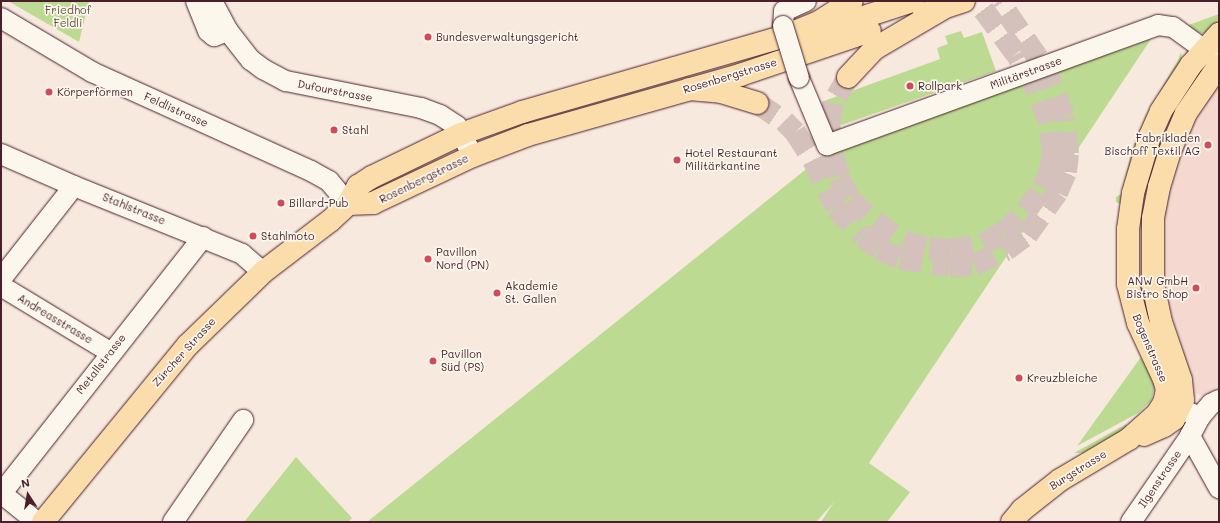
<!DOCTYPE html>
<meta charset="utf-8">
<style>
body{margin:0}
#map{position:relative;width:1220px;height:523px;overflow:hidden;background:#f8e9df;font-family:Mali,sans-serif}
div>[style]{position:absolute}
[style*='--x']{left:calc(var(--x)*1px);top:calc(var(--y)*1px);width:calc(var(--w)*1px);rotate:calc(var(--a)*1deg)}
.built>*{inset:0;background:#f5d9d0}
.green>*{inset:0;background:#bcda92}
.highway-tunnel>*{height:22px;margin-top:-11px;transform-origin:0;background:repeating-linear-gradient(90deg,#d5c1bb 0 22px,transparent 0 33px)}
.roads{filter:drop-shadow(0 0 1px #4a1f2b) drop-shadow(0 0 1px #4a1f2b)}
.minor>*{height:20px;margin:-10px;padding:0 10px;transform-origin:10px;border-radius:10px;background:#fbf7ec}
.major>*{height:22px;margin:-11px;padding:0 11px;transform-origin:11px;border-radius:11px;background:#faddab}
.highway>*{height:22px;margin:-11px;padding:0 11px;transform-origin:11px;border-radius:11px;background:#faddab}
.bridges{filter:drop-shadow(0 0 1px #4a1f2b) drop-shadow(0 0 1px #4a1f2b)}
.minor-bridge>*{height:20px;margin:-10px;padding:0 10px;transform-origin:10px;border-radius:10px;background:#fbf7ec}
.dots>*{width:11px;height:11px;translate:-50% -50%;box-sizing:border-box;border:2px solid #fbf7ec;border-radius:50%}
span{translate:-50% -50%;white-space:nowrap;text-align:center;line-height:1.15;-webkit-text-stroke:3.5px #fbf7ec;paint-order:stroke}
.park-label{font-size:11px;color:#664e45}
.poi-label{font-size:11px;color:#4a1f2b}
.left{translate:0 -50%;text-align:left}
.right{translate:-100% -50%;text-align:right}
.street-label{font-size:11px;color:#4a1f2b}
.frame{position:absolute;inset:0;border:2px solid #4a1f2b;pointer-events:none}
.north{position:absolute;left:8px;top:475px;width:40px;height:40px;-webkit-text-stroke:3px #fbf7ec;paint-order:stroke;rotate:348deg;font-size:11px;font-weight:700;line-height:16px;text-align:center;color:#4a1f2b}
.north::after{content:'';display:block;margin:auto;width:14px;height:18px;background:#4a1f2b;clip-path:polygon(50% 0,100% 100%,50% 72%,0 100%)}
</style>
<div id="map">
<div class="built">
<div style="clip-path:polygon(1219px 84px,1219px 396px,1200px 395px,1183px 390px,1157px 303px,1170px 151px)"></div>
</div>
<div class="green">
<div style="clip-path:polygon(8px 1px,89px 1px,79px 42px)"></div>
<div style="clip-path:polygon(1219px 14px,1219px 21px,1207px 33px,1200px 33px,1186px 26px)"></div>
<div style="clip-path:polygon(961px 31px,964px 38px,982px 32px,996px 71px,833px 128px,824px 101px,940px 59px,937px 48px,948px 44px,945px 36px)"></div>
<div style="clip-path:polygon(1151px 39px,869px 463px,910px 492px,887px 522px,821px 522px,834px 502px,816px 522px,367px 522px,825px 154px)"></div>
<div style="clip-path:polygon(1181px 52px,1182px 59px,1121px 204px,1116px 202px,1116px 197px,1121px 194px,1133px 147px,1146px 115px,1178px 60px)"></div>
<div style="clip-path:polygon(1141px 357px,1155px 385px,1151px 401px,1138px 413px,1077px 446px)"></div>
<div style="clip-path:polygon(1126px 424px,1128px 428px,1124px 431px,1084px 453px,1074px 453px)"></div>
<div style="clip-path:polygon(296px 457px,352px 518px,348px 522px,244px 522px)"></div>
</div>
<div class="highway-tunnel">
<div style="--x:848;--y:77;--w:30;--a:120"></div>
<div style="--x:833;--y:103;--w:20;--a:101"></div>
<div style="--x:829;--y:123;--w:32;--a:83"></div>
<div style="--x:833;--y:155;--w:24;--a:75"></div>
<div style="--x:839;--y:178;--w:25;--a:63"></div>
<div style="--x:850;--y:200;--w:33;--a:41"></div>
<div style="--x:875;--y:222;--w:35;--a:35"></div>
<div style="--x:904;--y:242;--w:26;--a:13"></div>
<div style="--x:929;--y:248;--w:22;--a:5"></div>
<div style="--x:951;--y:250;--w:33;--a:-11"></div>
<div style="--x:983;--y:244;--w:23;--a:-29"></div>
<div style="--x:1003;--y:233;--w:32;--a:-44"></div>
<div style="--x:1026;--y:211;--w:29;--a:-54"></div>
<div style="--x:1043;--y:188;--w:15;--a:-67"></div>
<div style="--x:1049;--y:174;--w:20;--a:-79"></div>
<div style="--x:1053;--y:154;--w:32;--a:-97"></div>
<div style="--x:1049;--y:122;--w:36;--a:-111"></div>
<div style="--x:1036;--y:88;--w:39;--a:-120"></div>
<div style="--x:1016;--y:54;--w:66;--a:-126.3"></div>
<div style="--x:757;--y:103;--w:32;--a:34"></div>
<div style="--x:784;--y:121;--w:16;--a:45"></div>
<div style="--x:795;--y:132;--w:33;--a:57"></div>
<div style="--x:813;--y:160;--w:53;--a:64.4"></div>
<div style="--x:836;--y:208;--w:38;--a:47"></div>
<div style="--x:862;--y:236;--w:21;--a:37"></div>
<div style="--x:879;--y:249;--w:23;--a:25"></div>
<div style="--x:900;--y:259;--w:50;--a:8"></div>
<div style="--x:950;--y:266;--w:24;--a:-2"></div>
<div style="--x:974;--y:265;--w:35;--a:-25"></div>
<div style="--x:1006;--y:250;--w:26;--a:-36"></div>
<div style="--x:1027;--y:235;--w:52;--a:-54.5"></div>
<div style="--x:1057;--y:193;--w:23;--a:-67"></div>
<div style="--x:1066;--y:172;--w:18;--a:-84"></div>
<div style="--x:1068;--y:154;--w:37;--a:-96"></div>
<div style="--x:1064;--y:117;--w:35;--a:-110"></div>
<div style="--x:1052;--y:84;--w:30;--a:-118"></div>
<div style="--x:1038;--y:58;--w:69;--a:-124.4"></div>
</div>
<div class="roads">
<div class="minor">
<div style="--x:196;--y:1;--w:32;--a:68"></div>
<div style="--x:208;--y:31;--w:8;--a:40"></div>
<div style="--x:214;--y:36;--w:15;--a:-20"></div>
<div style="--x:212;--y:1;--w:34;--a:62"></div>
<div style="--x:228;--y:31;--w:37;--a:52"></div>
<div style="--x:251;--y:60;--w:15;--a:37"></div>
<div style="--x:263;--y:69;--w:26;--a:28"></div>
<div style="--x:286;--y:81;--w:138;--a:11.3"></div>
<div style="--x:421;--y:108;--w:20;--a:20"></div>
<div style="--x:440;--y:115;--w:20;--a:33"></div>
<div style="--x:457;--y:126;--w:34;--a:62"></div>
<div style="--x:1;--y:18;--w:106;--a:30.7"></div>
<div style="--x:92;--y:72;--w:240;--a:24.3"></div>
<div style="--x:311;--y:171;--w:21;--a:29"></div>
<div style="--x:329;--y:181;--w:30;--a:50"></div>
<div style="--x:783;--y:26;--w:15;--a:-86"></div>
<div style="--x:784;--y:11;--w:24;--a:-24"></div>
<div style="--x:799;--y:78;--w:73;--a:67.3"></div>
<div style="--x:827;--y:145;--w:352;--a:-19.9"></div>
<div style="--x:1158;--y:25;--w:15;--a:8"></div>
<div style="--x:1173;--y:27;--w:54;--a:36"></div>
<div style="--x:1;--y:154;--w:80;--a:23.7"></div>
<div style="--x:74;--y:186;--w:181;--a:22"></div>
<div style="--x:242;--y:254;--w:28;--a:41"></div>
<div style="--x:1;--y:279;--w:118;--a:-51.9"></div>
<div style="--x:1;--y:286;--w:127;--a:31.2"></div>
<div style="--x:1188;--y:412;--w:13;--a:23"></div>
<div style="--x:1200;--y:417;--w:17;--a:-50"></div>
<div style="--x:1211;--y:404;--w:9;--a:-27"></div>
<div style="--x:1200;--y:417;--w:21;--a:118"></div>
<div style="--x:1190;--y:436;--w:60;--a:60.9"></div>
<div style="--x:1;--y:493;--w:46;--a:38.9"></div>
<div style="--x:1;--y:494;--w:327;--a:-51.8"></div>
<div style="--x:173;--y:522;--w:124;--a:-55.5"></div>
<div style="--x:1131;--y:522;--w:104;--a:-55.5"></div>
</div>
<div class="major">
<div style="--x:924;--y:14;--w:42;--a:-18"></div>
<div style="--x:348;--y:204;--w:25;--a:-2"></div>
<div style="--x:373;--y:203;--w:110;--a:-25.2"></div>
<div style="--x:473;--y:156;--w:59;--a:-20.9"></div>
<div style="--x:528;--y:135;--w:220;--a:-15.8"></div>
<div style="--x:740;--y:75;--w:137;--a:-18.7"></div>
<div style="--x:1144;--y:435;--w:22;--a:-24"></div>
<div style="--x:1164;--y:426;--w:12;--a:-35"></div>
<div style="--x:1174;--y:419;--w:21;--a:-65"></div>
<div style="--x:1183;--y:400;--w:20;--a:-96"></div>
<div style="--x:1181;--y:380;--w:61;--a:-109"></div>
<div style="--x:1161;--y:322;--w:39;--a:-102"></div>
<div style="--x:1153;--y:284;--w:66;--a:-90"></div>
<div style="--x:1153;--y:218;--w:32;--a:-79"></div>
<div style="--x:1159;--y:187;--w:38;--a:-73"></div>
<div style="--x:1170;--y:151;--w:41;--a:-67.2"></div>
<div style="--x:1186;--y:113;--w:58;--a:-55.5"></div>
<div style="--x:43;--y:522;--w:229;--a:-50.7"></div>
<div style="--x:188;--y:345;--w:105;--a:-44.2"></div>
<div style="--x:263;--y:272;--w:84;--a:-37.3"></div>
<div style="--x:330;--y:221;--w:25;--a:-43"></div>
<div style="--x:348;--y:204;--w:21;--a:-61"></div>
<div style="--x:358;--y:186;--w:17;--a:-33"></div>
<div style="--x:372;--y:177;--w:99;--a:-25.8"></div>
<div style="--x:461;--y:134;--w:65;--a:-19.8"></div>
<div style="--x:522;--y:112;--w:271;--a:-16.1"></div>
<div style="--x:782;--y:37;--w:38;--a:-9"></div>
<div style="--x:820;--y:31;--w:98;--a:-17.9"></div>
<div style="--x:1012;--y:522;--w:16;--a:-50"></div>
<div style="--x:1022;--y:510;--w:48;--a:-38.3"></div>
<div style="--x:1060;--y:480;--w:80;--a:-30.7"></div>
<div style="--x:1129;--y:439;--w:38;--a:-42"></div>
<div style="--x:1157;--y:414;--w:13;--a:-58"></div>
<div style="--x:1164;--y:403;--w:13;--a:-77"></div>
<div style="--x:1167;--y:390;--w:11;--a:-105"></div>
<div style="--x:1164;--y:379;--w:62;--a:-114.9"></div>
<div style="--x:1138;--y:323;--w:40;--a:-104.4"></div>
<div style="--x:1128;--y:284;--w:55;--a:-90"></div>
<div style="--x:1128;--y:229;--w:36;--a:-82"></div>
<div style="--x:1133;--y:193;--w:59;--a:-73.4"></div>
<div style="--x:1150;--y:136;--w:27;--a:-66"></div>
<div style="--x:1161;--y:111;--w:55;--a:-56.9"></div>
<div style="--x:1191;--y:65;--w:42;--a:-47.9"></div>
</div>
<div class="highway">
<div style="--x:782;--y:37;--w:38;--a:-22"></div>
<div style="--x:817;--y:23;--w:41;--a:-32.2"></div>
<div style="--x:848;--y:77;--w:38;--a:-47"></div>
<div style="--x:874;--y:49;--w:79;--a:-30.5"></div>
<div style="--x:689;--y:89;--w:32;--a:5"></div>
<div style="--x:721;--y:92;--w:38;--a:17"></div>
</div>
</div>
<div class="bridges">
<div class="minor-bridge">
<div style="--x:783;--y:26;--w:54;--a:72.9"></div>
</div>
</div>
<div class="dots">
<div style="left:428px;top:37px;background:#d1495b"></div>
<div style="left:910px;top:86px;background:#d1495b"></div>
<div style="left:49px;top:92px;background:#d1495b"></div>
<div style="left:334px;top:130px;background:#d1495b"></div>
<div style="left:1208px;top:145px;background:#d1495b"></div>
<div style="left:677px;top:160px;background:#d1495b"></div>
<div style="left:281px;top:203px;background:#d1495b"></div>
<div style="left:253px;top:236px;background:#d1495b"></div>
<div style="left:428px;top:259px;background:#d1495b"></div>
<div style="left:1196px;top:288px;background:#d1495b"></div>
<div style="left:497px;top:293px;background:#d1495b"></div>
<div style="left:433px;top:361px;background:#d1495b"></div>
<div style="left:1019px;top:378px;background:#d1495b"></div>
</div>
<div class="park-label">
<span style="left:68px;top:17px">Friedhof<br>Feldli</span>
</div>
<div class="poi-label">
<span class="left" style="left:436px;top:37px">Bundesverwaltungsgericht</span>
<span class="left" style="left:918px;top:86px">Rollpark</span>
<span class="left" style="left:57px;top:92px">Körperformen</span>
<span class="left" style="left:342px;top:130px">Stahl</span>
<span class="right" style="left:1200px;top:145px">Fabrikladen<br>Bischoff Textil AG</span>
<span class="left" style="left:685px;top:160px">Hotel Restaurant<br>Militärkantine</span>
<span class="left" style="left:289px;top:203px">Billard-Pub</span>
<span class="left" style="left:261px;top:236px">Stahlmoto</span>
<span class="left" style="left:436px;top:259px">Pavillon<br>Nord (PN)</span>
<span class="right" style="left:1188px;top:288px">ANW GmbH<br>Bistro Shop</span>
<span class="left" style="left:505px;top:293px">Akademie<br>St. Gallen</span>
<span class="left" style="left:441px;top:361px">Pavillon<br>Süd (PS)</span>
<span class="left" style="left:1027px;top:378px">Kreuzbleiche</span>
</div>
<div class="street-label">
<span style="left:1026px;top:73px;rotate:-20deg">Militärstrasse</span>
<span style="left:730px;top:76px;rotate:-17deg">Rosenbergstrasse</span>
<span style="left:335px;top:91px;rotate:11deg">Dufourstrasse</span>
<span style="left:176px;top:110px;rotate:24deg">Feldlistrasse</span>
<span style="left:424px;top:179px;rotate:-26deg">Rosenbergstrasse</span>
<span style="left:134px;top:209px;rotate:22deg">Stahlstrasse</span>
<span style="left:55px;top:319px;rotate:31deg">Andreasstrasse</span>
<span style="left:1150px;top:348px;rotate:67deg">Bogenstrasse</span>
<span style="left:184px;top:352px;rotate:-48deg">Zürcher Strasse</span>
<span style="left:101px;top:364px;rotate:-52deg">Metallstrasse</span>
<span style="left:1078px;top:470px;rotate:-32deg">Burgstrasse</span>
<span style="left:1160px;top:479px;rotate:-56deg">Ilgenstrasse</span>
</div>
<div class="frame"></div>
<div class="north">N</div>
</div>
